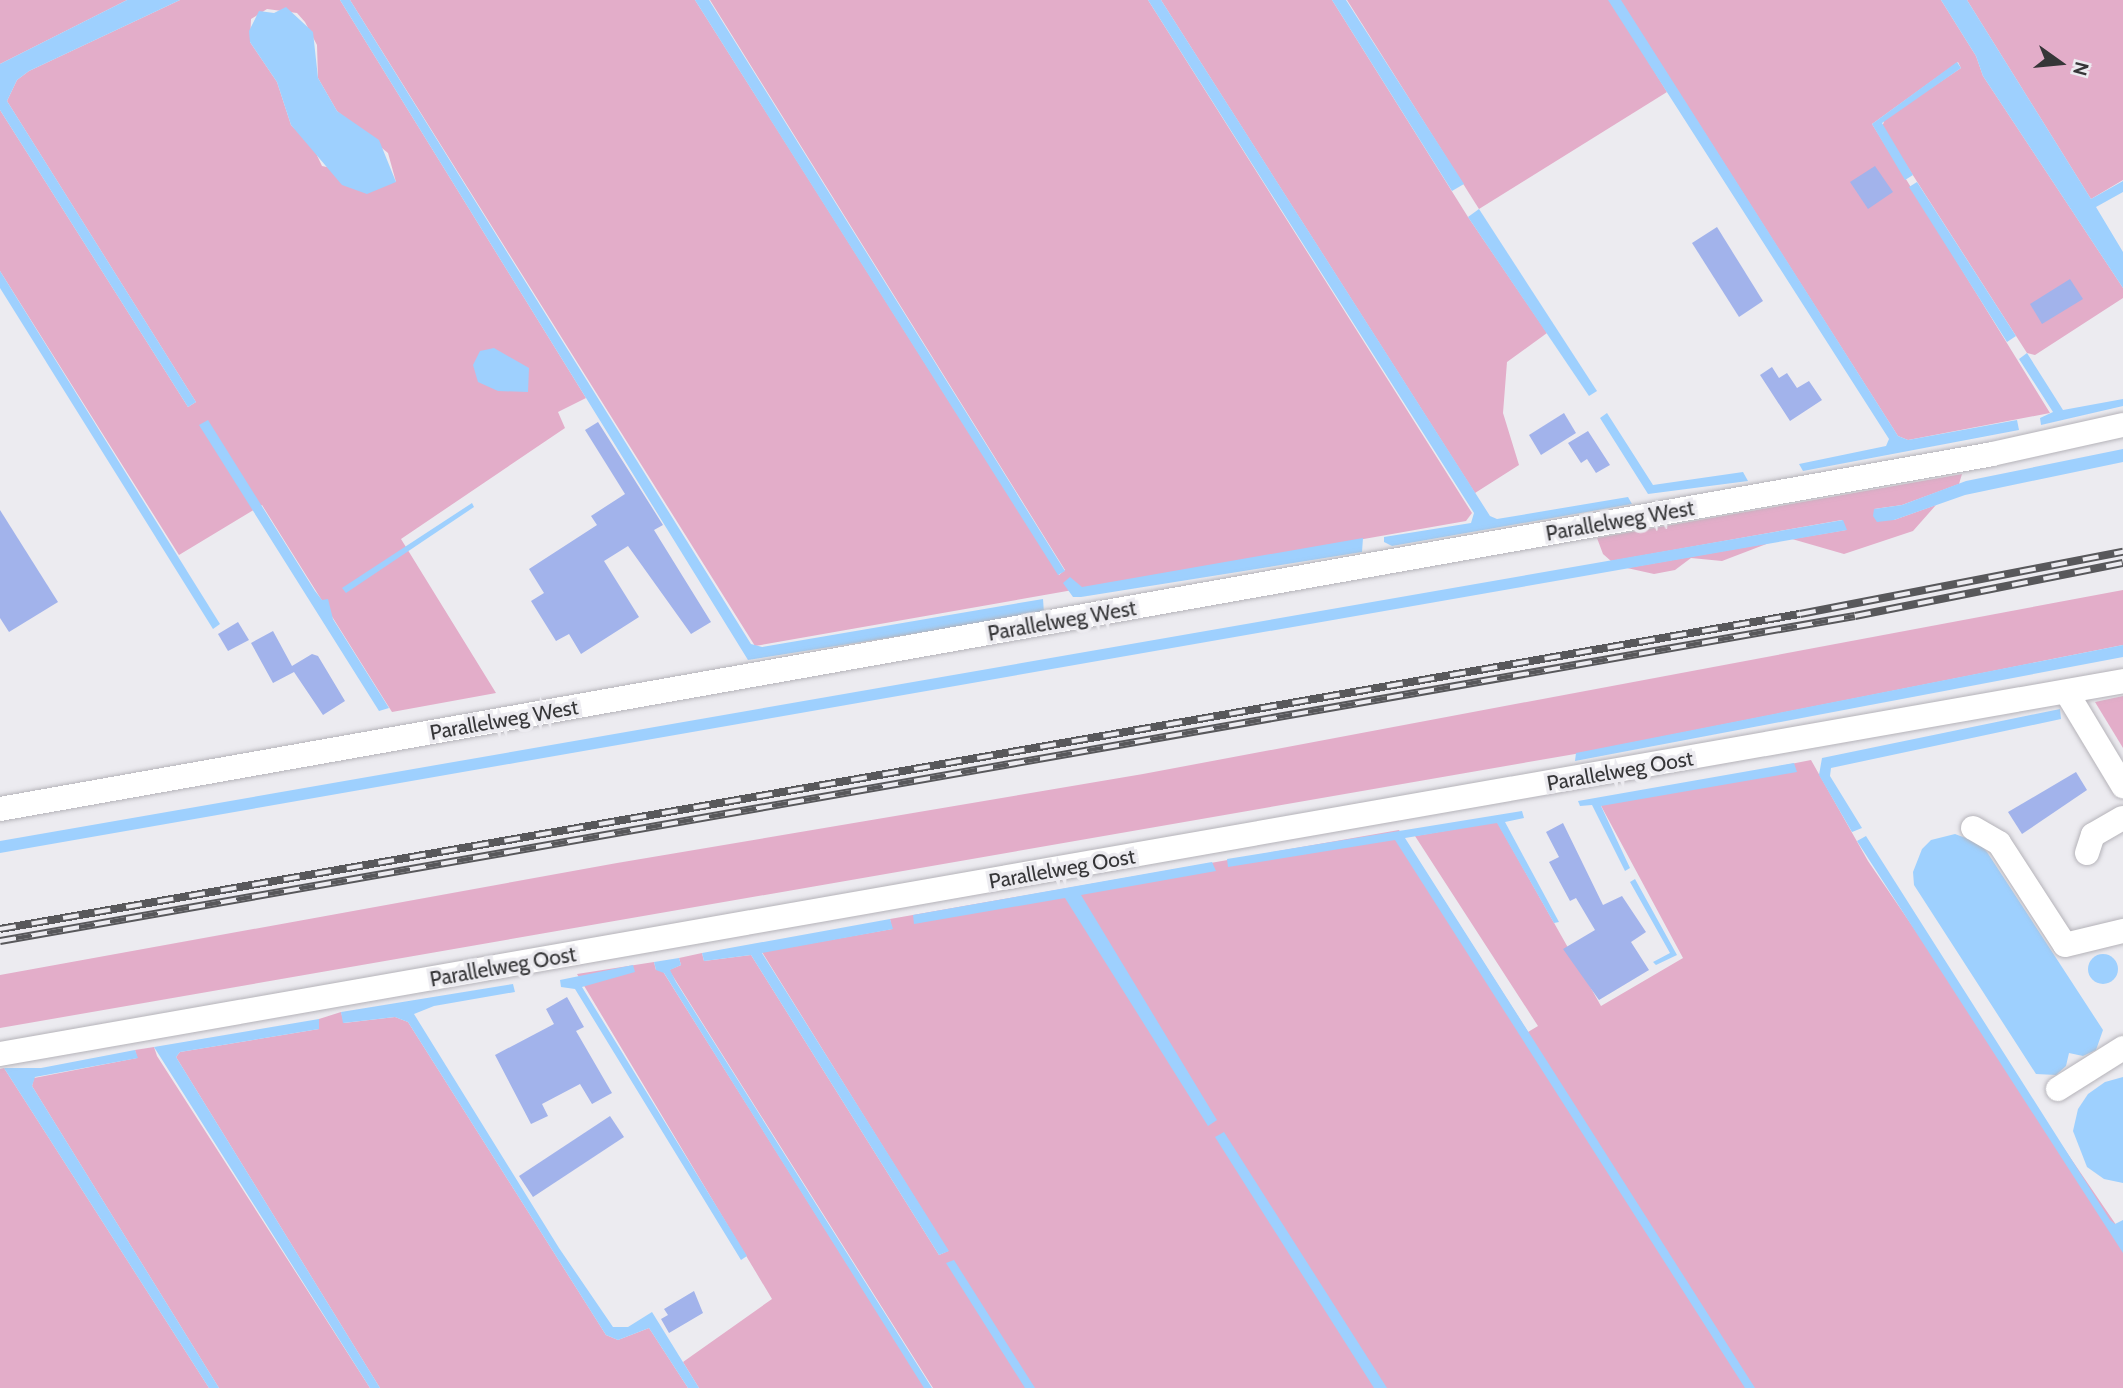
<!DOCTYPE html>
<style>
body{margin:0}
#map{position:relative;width:2123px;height:1388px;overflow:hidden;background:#ecebf0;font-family:Cabin,sans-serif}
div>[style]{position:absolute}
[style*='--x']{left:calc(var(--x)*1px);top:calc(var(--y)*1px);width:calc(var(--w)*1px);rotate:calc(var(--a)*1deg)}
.green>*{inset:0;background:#e3adc9}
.water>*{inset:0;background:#9ed0fe}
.round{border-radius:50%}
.building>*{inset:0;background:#a2b3eb}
.roads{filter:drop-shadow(0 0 2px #b5b3b9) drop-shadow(0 0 2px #b5b3b9)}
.minor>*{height:24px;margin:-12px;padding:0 12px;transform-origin:12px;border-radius:12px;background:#fff}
.rail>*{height:8px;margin-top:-4px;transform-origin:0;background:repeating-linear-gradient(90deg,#ecebf0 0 16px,#58585b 0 32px);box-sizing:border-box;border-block:2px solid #58585b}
span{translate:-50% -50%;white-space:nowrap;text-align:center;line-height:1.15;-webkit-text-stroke:7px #ecebf0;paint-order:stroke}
.street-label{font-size:21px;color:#363638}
.north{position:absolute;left:2025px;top:28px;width:70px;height:70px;-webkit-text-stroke:5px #ecebf0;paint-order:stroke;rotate:105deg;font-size:19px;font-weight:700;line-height:28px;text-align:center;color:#363638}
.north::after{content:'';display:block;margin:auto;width:24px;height:32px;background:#363638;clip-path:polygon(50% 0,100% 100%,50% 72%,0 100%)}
</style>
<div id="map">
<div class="green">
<div style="clip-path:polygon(0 0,127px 0,0 64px)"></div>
<div style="clip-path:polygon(evenodd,180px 0,340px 0,586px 398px,558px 412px,565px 428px,401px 539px,496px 693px,392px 712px,262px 505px,179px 555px,0 271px,0 110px,188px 407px,196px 402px,7px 101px,17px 80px,29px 71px,180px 0,267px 9px,297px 13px,305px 22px,317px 45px,318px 78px,337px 111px,388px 153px,396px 182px,322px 166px,314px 149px,291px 125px,277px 82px,250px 42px,251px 19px,267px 9px)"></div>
<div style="clip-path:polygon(350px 0,695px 0,1059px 575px,1065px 570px,710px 0,1148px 0,1472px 513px,1466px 521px,755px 646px)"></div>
<div style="clip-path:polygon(1161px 0,1332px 0,1468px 217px,1547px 333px,1507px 362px,1503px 413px,1519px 465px,1475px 493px)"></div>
<div style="clip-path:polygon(1347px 0,1610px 0,1667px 92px,1479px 209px)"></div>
<div style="clip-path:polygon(1620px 0,1941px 0,1976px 56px,1983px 76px,2123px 288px,2123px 298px,2035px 355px,2027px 353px,1882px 127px,1885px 119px,1961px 68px,1958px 62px,1872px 124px,2050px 413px,1908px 440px,1898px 436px)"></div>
<div style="clip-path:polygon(1967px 0,2123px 0,2123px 180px,2091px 199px)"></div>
<div style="clip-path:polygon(1962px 474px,1959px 484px,1902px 505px,1874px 509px,1894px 520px,1936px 505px,1913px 531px,1844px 554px,1792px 539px,1846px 530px,1842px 520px,1611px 561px,1603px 554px,1597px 538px)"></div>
<div style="clip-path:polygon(1769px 543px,1722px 561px,1691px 558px,1675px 570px,1654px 574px,1627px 568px)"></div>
<div style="clip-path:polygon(2123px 590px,2123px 645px,1575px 754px,0 1028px,0 975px,617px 863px,1143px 774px)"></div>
<div style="clip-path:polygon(2123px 696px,2123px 748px,2095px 702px)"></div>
<div style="clip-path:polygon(1811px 760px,1868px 861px,2123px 1235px,2123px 1388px,933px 1388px,669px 970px,681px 965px,679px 958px,702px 953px,704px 961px,751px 955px,939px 1255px,948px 1251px,762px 952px,892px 929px,890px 919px,1399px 830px,1537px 1046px,1528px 1032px,1538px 1026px,1415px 836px,1497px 822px,1601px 1006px,1683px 958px,1599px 802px)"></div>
<div style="clip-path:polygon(654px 962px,656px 970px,662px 970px,925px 1388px,699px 1388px,683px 1362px,772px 1299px,577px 974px)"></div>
<div style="clip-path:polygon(341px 1012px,344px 1023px,395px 1017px,408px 1022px,606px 1335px,618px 1340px,649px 1328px,688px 1388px,380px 1388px,176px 1057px,180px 1052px,319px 1029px,319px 1019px)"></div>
<div style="clip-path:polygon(154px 1047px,157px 1056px,370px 1388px,219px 1388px,32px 1086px,34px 1078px,137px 1058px,135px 1050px)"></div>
<div style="clip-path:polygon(4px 1068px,209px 1388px,0 1388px,0 1069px)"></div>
</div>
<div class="water">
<div style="clip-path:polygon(127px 0,180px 0,29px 71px,17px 80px,7px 101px,196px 402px,188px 407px,0 110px,0 64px)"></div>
<div style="clip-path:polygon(340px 0,350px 0,751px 644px,762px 647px,1043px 599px,1044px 613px,748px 660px)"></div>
<div style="clip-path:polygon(695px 0,709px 0,1065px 571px,1058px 575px)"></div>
<div style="clip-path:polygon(1148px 0,1161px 0,1490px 516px,1497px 519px,1628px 497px,1632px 504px,1392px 546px,1384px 542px,1384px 537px,1471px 523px,1474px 513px)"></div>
<div style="clip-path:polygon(1332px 0,1346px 0,1464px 184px,1452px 191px)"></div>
<div style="clip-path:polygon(1608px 0,1621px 0,1898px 436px,1908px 440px,2017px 420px,2019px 430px,1803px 471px,1799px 464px,1886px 446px,1889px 439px)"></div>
<div style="clip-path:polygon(1941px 0,1967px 0,2091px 199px,2123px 181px,2123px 192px,2096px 207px,2123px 252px,2123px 288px,1983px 76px,1976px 56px)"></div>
<div style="clip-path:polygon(286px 7px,313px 32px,318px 78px,337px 111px,379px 140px,396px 182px,367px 194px,342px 185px,291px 125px,277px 82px,250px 42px,249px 31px,259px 11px,274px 13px)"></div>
<div style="clip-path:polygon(1957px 62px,1961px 68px,1882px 123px,1913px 175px,1905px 180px,1872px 124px)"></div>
<div style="clip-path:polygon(1917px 182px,2016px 336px,2007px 342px,1909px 187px)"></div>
<div style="clip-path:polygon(1479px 209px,1597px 391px,1589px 396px,1468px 217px)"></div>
<div style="clip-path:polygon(0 271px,220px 624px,213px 629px,0 288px)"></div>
<div style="clip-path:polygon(494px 348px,529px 368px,528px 392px,498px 391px,478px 382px,473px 365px,480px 351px)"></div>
<div style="clip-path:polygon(2027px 353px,2063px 410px,2123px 399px,2123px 406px,2041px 425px,2040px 418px,2053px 412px,2019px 359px)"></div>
<div style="clip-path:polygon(1607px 413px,1653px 485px,1743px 472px,1748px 481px,1648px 494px,1600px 418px)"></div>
<div style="clip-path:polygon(208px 420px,315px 591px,322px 600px,328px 599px,333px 619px,389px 708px,379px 711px,199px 425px)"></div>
<div style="clip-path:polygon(2123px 449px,2123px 462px,1965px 495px,1894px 520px,1877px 522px,1873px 516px,1874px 509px,1902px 505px,1966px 481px)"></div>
<div style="clip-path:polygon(472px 503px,474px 507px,346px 593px,342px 588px)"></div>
<div style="clip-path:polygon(1843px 520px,1847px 530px,0 853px,0 841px)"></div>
<div style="clip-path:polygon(1363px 538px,1362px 552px,1081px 597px,1073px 597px,1063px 583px,1070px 577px,1082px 587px)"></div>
<div style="clip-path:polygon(2123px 645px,2123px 657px,1575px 761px,1576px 753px)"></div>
<div style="clip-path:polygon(2060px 709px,2061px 719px,1831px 768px,1830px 776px,1862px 828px,1852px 832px,1819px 775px,1822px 758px)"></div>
<div style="clip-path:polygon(1794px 763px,1797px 772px,1601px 806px,1630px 868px,1625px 871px,1592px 805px,1580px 806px,1578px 801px)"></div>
<div style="clip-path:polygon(1522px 811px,1524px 818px,1505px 822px,1559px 922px,1554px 923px,1497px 823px,1405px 838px,1755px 1388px,1745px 1388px,1395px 840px,1228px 867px,1227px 859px)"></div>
<div style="clip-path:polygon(1955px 834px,1979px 843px,1987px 852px,2103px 1030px,2096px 1050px,2083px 1056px,2069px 1053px,2066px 1066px,2056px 1075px,2036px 1074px,1914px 885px,1913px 872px,1922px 849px,1931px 840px)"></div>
<div style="clip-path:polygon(1866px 836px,2110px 1220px,2115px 1224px,2123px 1220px,2123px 1253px,1857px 841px)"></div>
<div style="clip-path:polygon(1212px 862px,1216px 871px,1081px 895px,1217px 1120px,1208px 1126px,1065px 898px,914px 924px,913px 915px)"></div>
<div style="clip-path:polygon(1635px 879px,1677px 955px,1656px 965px,1653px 962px,1670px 953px,1630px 882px)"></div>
<div style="clip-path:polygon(890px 919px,893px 929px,762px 953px,949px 1251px,939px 1255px,751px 955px,704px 961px,702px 953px)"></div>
<div class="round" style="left:2088px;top:954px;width:30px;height:30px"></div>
<div style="clip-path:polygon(679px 958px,681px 965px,670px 970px,676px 982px,932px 1388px,924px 1388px,664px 973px,656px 970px,654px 962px)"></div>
<div style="clip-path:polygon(633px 965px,635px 972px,582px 987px,747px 1256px,741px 1260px,575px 989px,561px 987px,560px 980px)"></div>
<div style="clip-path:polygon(513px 984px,515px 992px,434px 1006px,414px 1014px,559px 1248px,613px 1327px,628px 1327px,652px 1312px,699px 1388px,688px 1388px,649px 1328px,618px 1340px,606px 1335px,408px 1022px,395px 1017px,343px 1023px,341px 1012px)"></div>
<div style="clip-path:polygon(319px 1019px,319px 1029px,180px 1052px,176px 1057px,380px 1388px,370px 1388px,154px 1047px)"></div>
<div style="clip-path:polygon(135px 1050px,138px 1058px,35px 1077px,32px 1086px,219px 1388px,209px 1388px,4px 1068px,41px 1068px)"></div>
<div style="clip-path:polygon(2123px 1077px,2123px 1183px,2104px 1179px,2087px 1167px,2073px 1131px,2078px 1109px,2088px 1094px,2105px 1082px)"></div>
<div style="clip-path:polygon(1224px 1132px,1387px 1388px,1374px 1388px,1215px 1137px)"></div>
<div style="clip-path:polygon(954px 1260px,1035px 1388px,1025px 1388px,946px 1263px)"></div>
</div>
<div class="building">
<div style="clip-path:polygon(1875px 166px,1893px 192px,1868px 209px,1850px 182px)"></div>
<div style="clip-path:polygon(1717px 227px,1763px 301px,1739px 317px,1692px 243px)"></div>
<div style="clip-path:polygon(2070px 279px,2083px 299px,2042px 324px,2030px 304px)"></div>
<div style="clip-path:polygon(1772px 367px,1779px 378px,1787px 373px,1797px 388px,1809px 381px,1822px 400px,1790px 421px,1760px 375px)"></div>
<div style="clip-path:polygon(1564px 413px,1576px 433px,1541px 455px,1529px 435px)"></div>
<div style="clip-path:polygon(598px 422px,663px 525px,654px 530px,711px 622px,691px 634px,628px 546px,604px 561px,639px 617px,581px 654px,569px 634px,556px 641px,531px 601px,544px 593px,529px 569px,597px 525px,591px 516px,625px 494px,585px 430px)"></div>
<div style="clip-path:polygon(1588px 431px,1610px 465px,1596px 473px,1587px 459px,1581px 463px,1568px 443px)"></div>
<div style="clip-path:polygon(0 510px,58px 602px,9px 632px,0 618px)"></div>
<div style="clip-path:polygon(238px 622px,249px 640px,228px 651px,218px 634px)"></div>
<div style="clip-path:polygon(273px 631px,292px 666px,312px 654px,318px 656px,345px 701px,323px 715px,294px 672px,273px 683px,251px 643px)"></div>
<div style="clip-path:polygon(2076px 772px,2087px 790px,2022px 834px,2008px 812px)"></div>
<div style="clip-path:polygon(1563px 823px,1603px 905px,1622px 896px,1646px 932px,1631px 942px,1649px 970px,1599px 1000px,1563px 949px,1595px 930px,1576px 898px,1570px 901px,1549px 862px,1559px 857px,1546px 832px)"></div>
<div style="clip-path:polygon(567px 997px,584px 1027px,576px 1031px,612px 1093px,592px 1104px,580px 1084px,542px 1104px,548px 1116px,531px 1124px,495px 1055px,554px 1024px,546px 1009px)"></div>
<div style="clip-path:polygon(610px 1116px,624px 1137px,533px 1197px,519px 1176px)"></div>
<div style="clip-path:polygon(694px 1291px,703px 1313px,669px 1333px,661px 1319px,668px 1315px,664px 1309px)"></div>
</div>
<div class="roads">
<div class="minor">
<div style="--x:2067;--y:693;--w:109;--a:58.9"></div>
<div style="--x:0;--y:809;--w:2023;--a:-10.1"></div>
<div style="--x:1992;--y:454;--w:134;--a:-12.5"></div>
<div style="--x:1973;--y:828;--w:30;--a:30"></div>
<div style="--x:1999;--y:843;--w:121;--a:57.1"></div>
<div style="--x:2065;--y:945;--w:60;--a:-13.6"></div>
<div style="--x:2087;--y:853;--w:19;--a:-72"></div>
<div style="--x:2093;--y:835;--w:34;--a:-30"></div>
<div style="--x:0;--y:1054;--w:2156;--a:-9.96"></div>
<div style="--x:2058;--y:1089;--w:77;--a:-32.2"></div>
</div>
</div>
<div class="rail">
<div style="--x:0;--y:929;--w:1827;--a:-9.93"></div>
<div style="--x:1800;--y:614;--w:329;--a:-10.9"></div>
<div style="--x:0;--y:941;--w:1883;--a:-9.94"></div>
<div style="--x:1855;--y:616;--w:273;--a:-11.2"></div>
</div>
<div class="street-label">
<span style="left:1620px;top:521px;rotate:-10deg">Parallelweg West</span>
<span style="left:1062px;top:621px;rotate:-10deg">Parallelweg West</span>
<span style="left:504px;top:720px;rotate:-10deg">Parallelweg West</span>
<span style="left:1620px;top:771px;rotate:-10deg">Parallelweg Oost</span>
<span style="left:1062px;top:869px;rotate:-10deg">Parallelweg Oost</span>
<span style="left:503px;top:967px;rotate:-10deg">Parallelweg Oost</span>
</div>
<div class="north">N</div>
</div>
